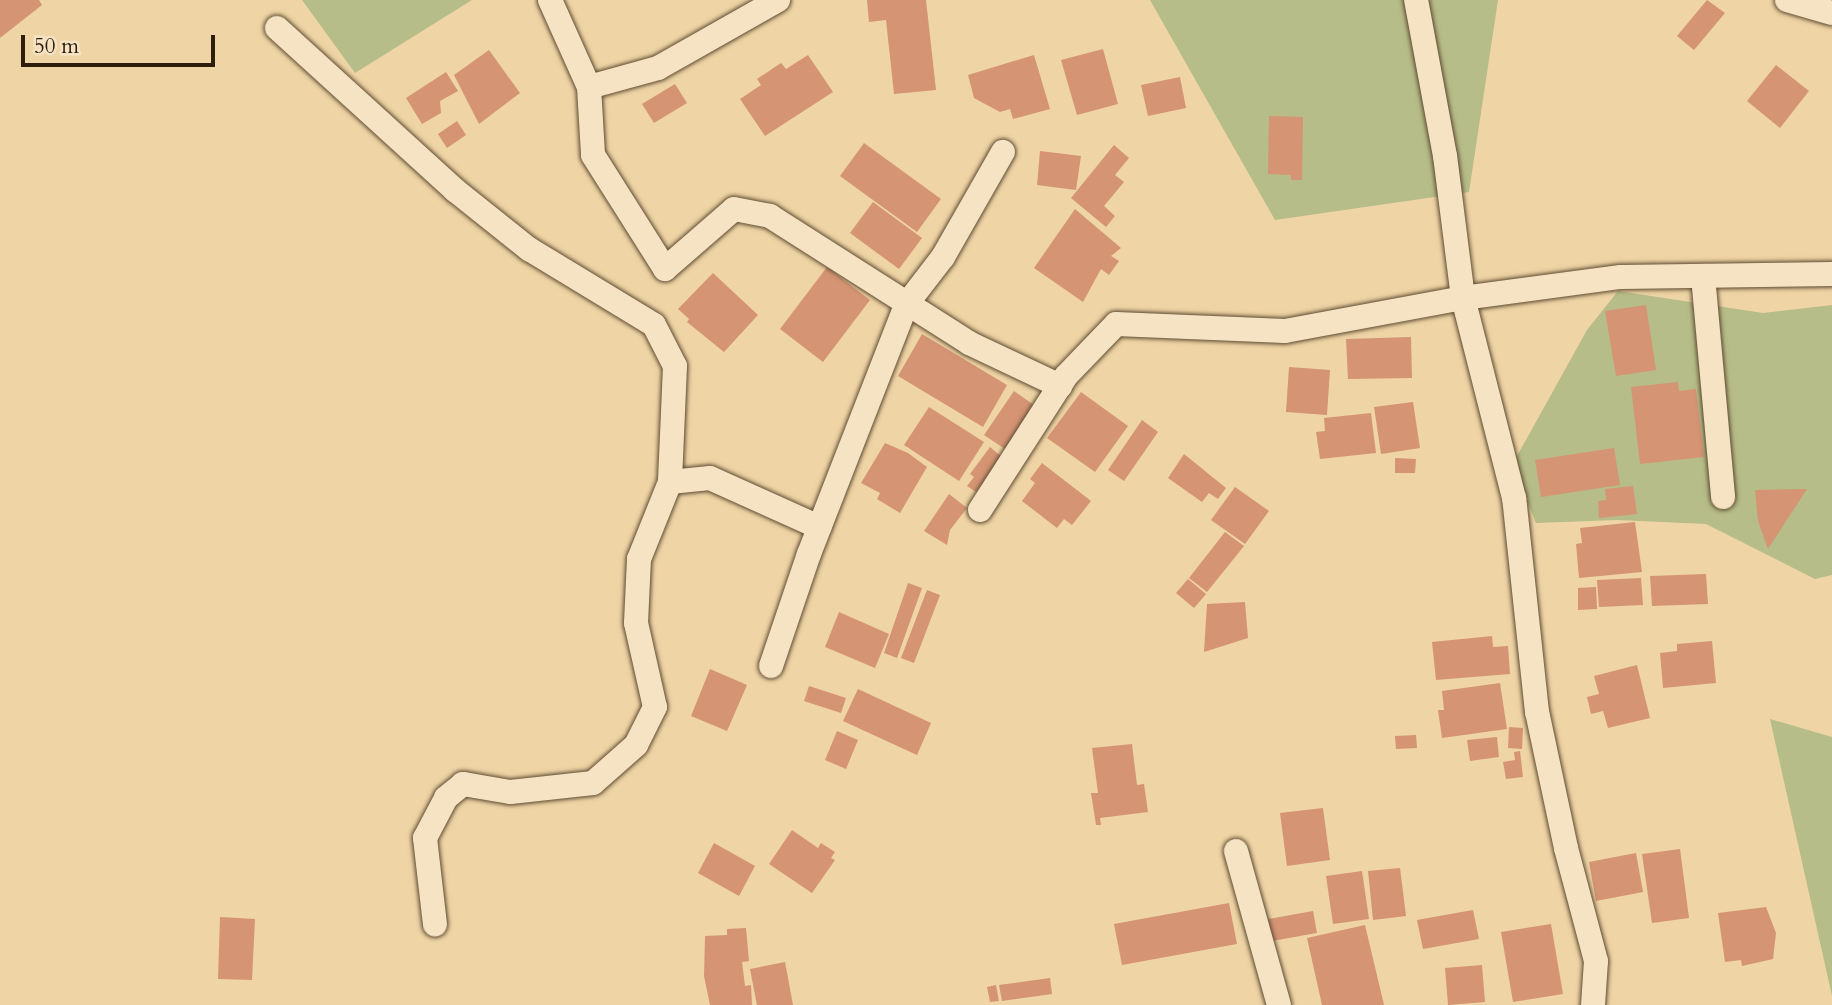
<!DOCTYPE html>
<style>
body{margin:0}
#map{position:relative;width:1832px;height:1005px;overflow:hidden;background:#efd4a5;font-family:Cardo,serif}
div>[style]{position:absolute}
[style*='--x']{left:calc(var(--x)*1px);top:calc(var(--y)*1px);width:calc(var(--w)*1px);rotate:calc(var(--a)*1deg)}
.green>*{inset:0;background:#b6bd88}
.building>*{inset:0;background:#d59474}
.roads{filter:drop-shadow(0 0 2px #5e4c32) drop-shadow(0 0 2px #5e4c32)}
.street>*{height:24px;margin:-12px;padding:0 12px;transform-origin:12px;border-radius:12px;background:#f5e3c4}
span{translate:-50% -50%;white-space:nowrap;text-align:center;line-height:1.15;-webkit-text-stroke:7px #f5e3c4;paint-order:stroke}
.scale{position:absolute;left:21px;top:35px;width:194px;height:32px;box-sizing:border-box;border:4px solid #2d1f0b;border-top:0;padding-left:9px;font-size:21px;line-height:24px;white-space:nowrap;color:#2d1f0b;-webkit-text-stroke:5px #f5e3c4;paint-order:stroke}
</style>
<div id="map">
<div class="green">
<div style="clip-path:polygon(302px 0,472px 0,355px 73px)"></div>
<div style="clip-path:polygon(1150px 0,1498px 0,1469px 192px,1275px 220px)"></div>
<div style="clip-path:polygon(1618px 291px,1763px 313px,1832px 305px,1832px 575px,1815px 579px,1706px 524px,1617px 520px,1536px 523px,1512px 465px,1587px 330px)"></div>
<div style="clip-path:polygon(1770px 719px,1832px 737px,1832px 996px)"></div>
</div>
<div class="building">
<div style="clip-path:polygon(0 0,39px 0,42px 5px,0 38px)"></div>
<div style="clip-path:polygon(867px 0,926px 0,936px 90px,894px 94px,886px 20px,869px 22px)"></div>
<div style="clip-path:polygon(1707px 0,1725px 13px,1694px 50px,1677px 36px)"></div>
<div style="clip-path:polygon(1103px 49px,1118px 104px,1077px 115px,1061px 60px)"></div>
<div style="clip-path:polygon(489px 50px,520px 93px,479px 124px,454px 75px)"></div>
<div style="clip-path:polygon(808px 55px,833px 92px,765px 136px,740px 99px,761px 85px,757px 79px,781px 63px,786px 69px)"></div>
<div style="clip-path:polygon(1034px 55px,1050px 109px,1013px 119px,1010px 109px,1000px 112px,974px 98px,968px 75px)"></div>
<div style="clip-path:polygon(1776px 65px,1809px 91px,1780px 128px,1747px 101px)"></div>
<div style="clip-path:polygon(446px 72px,458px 91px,440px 101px,441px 113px,422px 124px,406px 98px)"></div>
<div style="clip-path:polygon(1180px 77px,1186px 108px,1148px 116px,1141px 85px)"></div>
<div style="clip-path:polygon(675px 84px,687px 103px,654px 123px,642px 104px)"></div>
<div style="clip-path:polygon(1269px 116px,1303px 117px,1302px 180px,1291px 180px,1291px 175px,1268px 174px)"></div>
<div style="clip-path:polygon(457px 121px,466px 135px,447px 148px,438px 134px)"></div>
<div style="clip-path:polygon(864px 143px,941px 199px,917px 232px,840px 176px)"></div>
<div style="clip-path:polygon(1114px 145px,1129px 158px,1115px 175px,1124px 182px,1104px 206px,1115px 216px,1106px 227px,1071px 198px)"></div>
<div style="clip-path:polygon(1040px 151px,1081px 156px,1076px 190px,1037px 185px)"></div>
<div style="clip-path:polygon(873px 202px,922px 238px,899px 269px,850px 233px)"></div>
<div style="clip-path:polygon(1075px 209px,1121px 248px,1111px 256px,1119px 261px,1109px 275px,1101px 269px,1083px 302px,1034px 268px)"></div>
<div style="clip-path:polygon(827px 267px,870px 300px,823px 362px,780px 329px)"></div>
<div style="clip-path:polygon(713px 273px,758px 315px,724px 352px,687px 322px,689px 319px,678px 309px)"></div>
<div style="clip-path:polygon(1646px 305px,1656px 370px,1616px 376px,1605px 311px)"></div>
<div style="clip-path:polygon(922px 334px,1007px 385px,983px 427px,898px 376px)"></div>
<div style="clip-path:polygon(1411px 337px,1412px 378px,1348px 379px,1346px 339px)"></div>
<div style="clip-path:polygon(1289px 367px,1330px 370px,1327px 415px,1286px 412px)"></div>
<div style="clip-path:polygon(1678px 382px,1679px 391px,1696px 389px,1704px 457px,1640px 464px,1631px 387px)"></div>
<div style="clip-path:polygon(1014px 391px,1034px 405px,1005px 449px,984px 435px)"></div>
<div style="clip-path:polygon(1081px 392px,1128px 426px,1095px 472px,1047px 438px)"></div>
<div style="clip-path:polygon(1413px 402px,1420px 448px,1381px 454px,1374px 407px)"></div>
<div style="clip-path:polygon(929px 407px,984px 442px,959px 481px,904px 445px)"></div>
<div style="clip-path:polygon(1371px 413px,1376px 453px,1320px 459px,1316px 432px,1325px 431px,1324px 418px)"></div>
<div style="clip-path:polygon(1142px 420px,1158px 432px,1124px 481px,1108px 470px)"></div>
<div style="clip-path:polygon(885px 443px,908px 453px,927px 467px,900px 513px,877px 499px,880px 493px,861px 483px)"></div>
<div style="clip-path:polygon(990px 447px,1002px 457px,976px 492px,967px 486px,974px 477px,970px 474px)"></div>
<div style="clip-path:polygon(1614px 448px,1620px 485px,1541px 497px,1535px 460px)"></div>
<div style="clip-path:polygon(1184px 454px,1226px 488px,1218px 499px,1209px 493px,1202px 502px,1168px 478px)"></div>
<div style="clip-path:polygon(1395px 458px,1416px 459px,1415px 473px,1395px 473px)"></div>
<div style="clip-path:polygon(1042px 463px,1091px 501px,1072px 525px,1064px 519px,1057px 528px,1022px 501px,1035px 483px,1030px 479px)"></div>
<div style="clip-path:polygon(1633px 486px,1637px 514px,1599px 518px,1598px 501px,1606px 500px,1605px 489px)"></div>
<div style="clip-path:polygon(1235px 487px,1269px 511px,1245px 544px,1211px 520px)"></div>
<div style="clip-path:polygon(1807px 489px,1768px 549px,1758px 521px,1755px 490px)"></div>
<div style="clip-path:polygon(949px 494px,967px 508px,950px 530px,947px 545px,924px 531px)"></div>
<div style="clip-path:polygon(1635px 522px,1642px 572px,1579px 578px,1576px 544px,1582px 543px,1580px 528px)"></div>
<div style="clip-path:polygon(1225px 532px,1244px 546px,1207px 592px,1189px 578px)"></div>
<div style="clip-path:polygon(1706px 574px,1708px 604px,1652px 606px,1650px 576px)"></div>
<div style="clip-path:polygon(1641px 578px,1643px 605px,1599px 607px,1597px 580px)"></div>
<div style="clip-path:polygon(1188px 579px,1206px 594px,1194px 608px,1176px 593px)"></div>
<div style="clip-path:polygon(908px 583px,922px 588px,897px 658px,884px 653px)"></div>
<div style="clip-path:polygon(1596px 587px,1597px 609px,1578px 610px,1578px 588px)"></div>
<div style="clip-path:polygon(927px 590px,940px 595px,914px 663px,901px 658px)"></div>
<div style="clip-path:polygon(1245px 602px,1248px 638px,1204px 652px,1207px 604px)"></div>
<div style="clip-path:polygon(839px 612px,889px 634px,875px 668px,825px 647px)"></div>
<div style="clip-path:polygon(1492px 636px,1493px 647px,1508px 646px,1510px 674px,1436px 680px,1432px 642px)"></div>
<div style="clip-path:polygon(1712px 641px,1716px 683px,1663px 688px,1660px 653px,1677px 651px,1677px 644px)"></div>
<div style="clip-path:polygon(1637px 665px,1650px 718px,1608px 728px,1603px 711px,1591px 714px,1587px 697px,1599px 694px,1594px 676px)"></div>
<div style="clip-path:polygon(710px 669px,747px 685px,727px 731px,691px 716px)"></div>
<div style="clip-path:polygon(1500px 683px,1507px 729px,1442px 738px,1438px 710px,1444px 710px,1442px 691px)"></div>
<div style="clip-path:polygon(809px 686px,846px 698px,841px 713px,804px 701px)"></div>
<div style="clip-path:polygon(858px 689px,931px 723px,917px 755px,843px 721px)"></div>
<div style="clip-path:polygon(1509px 727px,1523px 728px,1522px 749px,1508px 748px)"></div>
<div style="clip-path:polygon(837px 731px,858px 740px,846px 769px,825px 760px)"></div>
<div style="clip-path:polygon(1416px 735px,1417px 748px,1396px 749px,1395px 736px)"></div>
<div style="clip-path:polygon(1497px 737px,1499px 757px,1470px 761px,1467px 740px)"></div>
<div style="clip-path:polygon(1132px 744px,1137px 785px,1144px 784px,1148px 812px,1100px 818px,1101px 825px,1096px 825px,1091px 793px,1098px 793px,1092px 748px)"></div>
<div style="clip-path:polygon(1520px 751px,1523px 777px,1506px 779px,1503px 762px,1515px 760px,1514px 752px)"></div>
<div style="clip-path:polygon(1323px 808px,1330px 860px,1287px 866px,1280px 813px)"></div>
<div style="clip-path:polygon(792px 830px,818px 848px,821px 843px,835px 852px,831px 858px,835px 860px,812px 893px,769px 864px)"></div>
<div style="clip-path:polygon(714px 843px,755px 866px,739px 896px,698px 873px)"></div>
<div style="clip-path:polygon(1680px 849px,1689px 918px,1652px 923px,1642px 854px)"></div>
<div style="clip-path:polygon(1636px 853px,1643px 892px,1596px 901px,1589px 862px)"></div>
<div style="clip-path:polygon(1400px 868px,1406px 916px,1373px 920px,1368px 871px)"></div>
<div style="clip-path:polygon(1362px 871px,1369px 919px,1333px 924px,1326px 876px)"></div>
<div style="clip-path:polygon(1229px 903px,1237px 944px,1122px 965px,1114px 924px)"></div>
<div style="clip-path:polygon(1766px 907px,1776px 933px,1773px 959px,1742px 966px,1741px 960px,1725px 962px,1718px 913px)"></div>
<div style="clip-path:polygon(1473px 910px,1479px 939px,1423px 949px,1417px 920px)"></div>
<div style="clip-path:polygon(1313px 911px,1317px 933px,1272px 941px,1268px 919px)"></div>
<div style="clip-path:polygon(220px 917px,255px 919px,252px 980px,218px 979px)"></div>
<div style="clip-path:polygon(1551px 924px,1563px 994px,1513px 1002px,1501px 932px)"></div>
<div style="clip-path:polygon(1365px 925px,1384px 1005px,1322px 1005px,1307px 938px)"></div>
<div style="clip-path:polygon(746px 928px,749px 961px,742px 962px,745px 986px,751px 985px,752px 1005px,710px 1005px,704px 976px,705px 936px,727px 935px,727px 929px)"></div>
<div style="clip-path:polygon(785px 962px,793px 1005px,757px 1005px,750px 969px)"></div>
<div style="clip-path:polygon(1482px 965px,1485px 1002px,1448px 1005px,1445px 968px)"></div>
<div style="clip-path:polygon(1050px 978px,1052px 994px,1002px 1001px,999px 985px)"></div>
<div style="clip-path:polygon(996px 985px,999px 1001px,990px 1002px,987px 987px)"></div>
</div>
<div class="roads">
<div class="street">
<div style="--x:550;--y:0;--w:95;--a:65.9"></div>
<div style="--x:589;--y:87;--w:68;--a:86.6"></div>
<div style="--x:593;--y:155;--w:135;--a:57.7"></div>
<div style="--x:665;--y:269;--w:91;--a:-41"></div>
<div style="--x:734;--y:209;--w:37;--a:11"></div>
<div style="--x:770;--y:216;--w:236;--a:32.5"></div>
<div style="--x:969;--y:343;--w:101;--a:25.3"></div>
<div style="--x:1787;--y:0;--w:47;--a:16.1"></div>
<div style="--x:277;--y:28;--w:241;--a:42.3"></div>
<div style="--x:455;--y:190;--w:95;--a:38.6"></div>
<div style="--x:529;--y:249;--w:146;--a:31.3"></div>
<div style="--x:654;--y:325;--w:46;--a:62.9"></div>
<div style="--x:675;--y:366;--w:116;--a:92.5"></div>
<div style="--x:670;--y:482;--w:83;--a:111.9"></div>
<div style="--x:639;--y:559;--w:64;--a:92.7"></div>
<div style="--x:636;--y:623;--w:86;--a:77.3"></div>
<div style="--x:655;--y:707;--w:42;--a:116.6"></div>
<div style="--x:636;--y:745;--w:57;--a:138.5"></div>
<div style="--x:593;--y:783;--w:83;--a:173.8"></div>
<div style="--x:510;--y:792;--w:48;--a:-170.3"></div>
<div style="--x:463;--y:784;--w:22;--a:141"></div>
<div style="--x:446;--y:798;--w:45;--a:117.7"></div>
<div style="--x:425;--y:838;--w:87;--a:83.4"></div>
<div style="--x:589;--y:87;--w:72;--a:-15.4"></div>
<div style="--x:658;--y:68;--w:138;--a:-29.5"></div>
<div style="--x:1703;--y:276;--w:222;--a:84.8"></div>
<div style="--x:670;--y:482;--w:40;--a:-5.7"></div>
<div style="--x:710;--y:478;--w:120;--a:24.2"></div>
<div style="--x:980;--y:510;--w:159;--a:-57.3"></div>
<div style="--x:1066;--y:376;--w:72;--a:-46.1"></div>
<div style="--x:1116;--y:324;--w:169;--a:2.4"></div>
<div style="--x:1285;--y:331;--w:181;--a:-10.5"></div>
<div style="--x:1463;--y:298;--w:143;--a:-97.2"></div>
<div style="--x:1445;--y:156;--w:159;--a:-100.5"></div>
<div style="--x:771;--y:666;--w:118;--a:-71.3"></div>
<div style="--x:809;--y:554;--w:267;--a:-68.7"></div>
<div style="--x:906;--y:305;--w:61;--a:-52.4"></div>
<div style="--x:943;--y:257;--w:121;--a:-60.3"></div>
<div style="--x:1236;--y:851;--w:160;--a:74.4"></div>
<div style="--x:1593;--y:1005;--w:44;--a:-86.1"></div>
<div style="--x:1596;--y:961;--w:117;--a:-104.9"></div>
<div style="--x:1566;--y:848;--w:139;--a:-102"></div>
<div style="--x:1537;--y:712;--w:215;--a:-96.1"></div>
<div style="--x:1514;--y:498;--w:206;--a:-104.3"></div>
<div style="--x:1463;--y:298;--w:159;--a:-7.6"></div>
<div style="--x:1621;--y:277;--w:211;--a:-0.8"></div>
</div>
</div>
<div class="scale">50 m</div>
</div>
